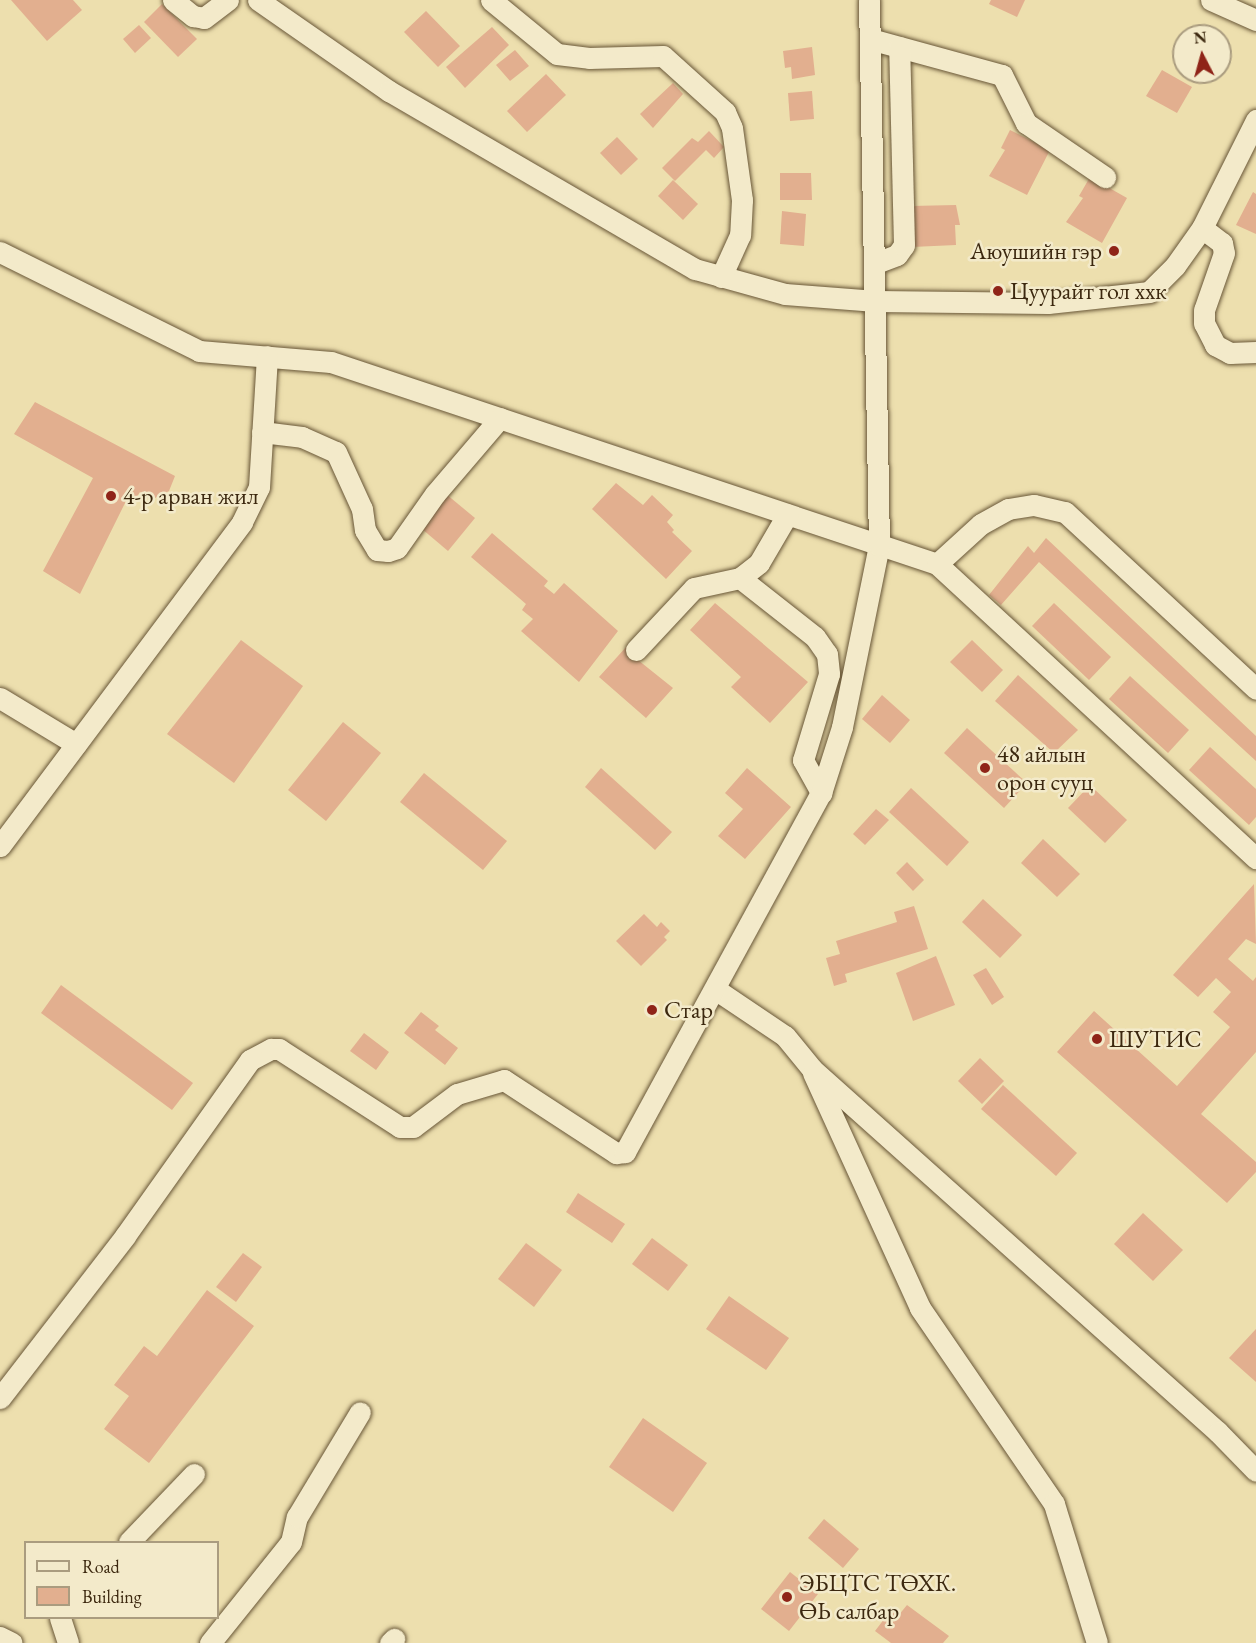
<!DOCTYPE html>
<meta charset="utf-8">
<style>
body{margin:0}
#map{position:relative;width:1256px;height:1643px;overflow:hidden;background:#eddfae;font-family:"EB Garamond",serif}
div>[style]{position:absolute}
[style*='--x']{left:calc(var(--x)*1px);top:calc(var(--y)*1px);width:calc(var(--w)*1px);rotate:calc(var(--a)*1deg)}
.building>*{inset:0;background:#e2af8f}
.roads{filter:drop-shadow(0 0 2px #685637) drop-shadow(0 0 2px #685637)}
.minor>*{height:21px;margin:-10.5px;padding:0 10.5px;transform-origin:10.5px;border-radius:10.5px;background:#f3eaca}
.dots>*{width:16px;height:16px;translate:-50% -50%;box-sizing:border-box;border:3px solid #f3eaca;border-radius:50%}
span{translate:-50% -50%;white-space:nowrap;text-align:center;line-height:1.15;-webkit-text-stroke:5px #f3eaca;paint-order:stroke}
.poi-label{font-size:24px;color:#3c280f}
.right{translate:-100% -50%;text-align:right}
.left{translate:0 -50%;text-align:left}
.legend{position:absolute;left:24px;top:1541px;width:195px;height:78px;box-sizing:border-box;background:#f3eaca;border:2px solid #aa9c7f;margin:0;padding:8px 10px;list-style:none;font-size:18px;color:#3c280f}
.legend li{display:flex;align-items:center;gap:12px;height:30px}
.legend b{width:30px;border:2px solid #aa9c7f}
.north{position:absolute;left:1172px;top:24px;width:60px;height:60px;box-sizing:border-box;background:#f3eaca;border:2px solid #aa9c7f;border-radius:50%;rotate:354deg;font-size:16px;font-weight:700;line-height:24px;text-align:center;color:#3c280f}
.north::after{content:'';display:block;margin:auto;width:21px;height:27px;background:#8f2418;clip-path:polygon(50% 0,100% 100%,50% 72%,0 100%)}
</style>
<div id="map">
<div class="building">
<div style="clip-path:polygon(11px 0,73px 0,82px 10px,47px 41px)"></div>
<div style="clip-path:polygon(991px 0,1025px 0,1017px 17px,989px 4px)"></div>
<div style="clip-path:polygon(162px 4px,197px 39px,178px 57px,144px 22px)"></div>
<div style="clip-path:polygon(426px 11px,460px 46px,438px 67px,404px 32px)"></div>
<div style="clip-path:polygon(139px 25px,151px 38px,135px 53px,123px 39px)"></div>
<div style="clip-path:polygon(492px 27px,509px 45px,465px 88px,446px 67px)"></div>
<div style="clip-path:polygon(812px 47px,815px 75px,792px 79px,791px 67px,785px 68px,783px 51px)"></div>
<div style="clip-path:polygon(515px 50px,529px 66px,510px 81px,496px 65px)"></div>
<div style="clip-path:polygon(1162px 70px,1192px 87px,1177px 113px,1146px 96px)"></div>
<div style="clip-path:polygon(546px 74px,566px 95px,527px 132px,507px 111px)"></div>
<div style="clip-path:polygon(673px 83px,683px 94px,653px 128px,640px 114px)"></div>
<div style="clip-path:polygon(812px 91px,814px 119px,790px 121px,788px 93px)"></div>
<div style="clip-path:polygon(1010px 130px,1050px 150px,1027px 195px,989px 176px,1005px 150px,1001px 148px)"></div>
<div style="clip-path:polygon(709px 131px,724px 147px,714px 158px,706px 150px,675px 181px,662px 168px,692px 138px,698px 142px)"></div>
<div style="clip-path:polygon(617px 137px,638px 159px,621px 175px,600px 153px)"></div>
<div style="clip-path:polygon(780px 173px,811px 173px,812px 200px,780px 200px)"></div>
<div style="clip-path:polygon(1090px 177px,1127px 198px,1102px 243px,1066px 222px,1083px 198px,1079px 196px)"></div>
<div style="clip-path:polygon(673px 180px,698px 204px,683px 220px,658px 196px)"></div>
<div style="clip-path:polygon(1253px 192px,1256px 194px,1256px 234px,1236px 225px)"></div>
<div style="clip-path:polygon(956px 205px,960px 225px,955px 225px,956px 245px,912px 247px,911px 206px)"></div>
<div style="clip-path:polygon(782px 211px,806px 214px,804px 246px,780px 244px)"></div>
<div style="clip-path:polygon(35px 402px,175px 476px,169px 491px,151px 500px,140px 492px,132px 504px,126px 501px,80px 594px,43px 571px,93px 478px,14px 434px)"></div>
<div style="clip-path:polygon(616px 483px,643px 505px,652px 495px,673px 515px,667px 522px,674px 530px,672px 532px,692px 551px,666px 579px,592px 509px)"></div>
<div style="clip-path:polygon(446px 494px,475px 518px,448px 551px,422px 529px)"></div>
<div style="clip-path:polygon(492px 533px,548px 581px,544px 586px,554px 594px,564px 583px,618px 631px,579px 682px,521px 631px,533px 619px,522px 610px,526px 604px,471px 557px)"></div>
<div style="clip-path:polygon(1046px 538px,1256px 736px,1256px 761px,1039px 562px,1001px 605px,989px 595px,1028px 546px,1034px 553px)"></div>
<div style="clip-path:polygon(715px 603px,808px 682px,770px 723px,731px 687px,741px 677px,690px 630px)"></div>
<div style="clip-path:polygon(1054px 603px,1111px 657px,1089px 680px,1032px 626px)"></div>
<div style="clip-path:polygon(241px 640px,303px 686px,234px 783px,167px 734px)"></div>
<div style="clip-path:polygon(972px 640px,1003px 670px,982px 692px,950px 662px)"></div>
<div style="clip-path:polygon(627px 646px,633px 656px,673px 688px,646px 718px,599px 677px)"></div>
<div style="clip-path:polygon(1018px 675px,1078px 730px,1054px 753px,995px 701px)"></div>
<div style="clip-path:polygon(1130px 676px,1189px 730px,1168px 753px,1109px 699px)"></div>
<div style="clip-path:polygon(882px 695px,910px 720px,890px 743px,862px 719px)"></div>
<div style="clip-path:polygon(343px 722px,381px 753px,326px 821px,288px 790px)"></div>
<div style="clip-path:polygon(967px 728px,1027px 783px,1004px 808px,944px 753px)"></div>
<div style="clip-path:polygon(1210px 747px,1256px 789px,1256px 817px,1249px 825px,1189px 770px)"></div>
<div style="clip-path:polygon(601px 768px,672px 832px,655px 850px,585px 787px)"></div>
<div style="clip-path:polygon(747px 768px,791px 807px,745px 859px,718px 836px,743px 809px,725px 793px)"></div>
<div style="clip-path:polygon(424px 773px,507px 841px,483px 870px,400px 802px)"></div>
<div style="clip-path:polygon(1090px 785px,1127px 820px,1105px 843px,1068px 808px)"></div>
<div style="clip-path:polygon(911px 788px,969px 842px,947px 866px,889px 812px)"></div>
<div style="clip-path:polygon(876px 809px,889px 820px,865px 845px,853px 834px)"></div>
<div style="clip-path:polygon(1043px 839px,1080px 874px,1057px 897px,1021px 863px)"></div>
<div style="clip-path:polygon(907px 862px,924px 880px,913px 891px,896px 873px)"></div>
<div style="clip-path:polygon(1254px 884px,1256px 944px,1246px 939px,1228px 959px,1253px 981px,1256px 977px,1256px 1052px,1201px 1114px,1256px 1162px,1256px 1172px,1227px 1203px,1057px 1052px,1094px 1011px,1177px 1086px,1230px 1027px,1213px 1012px,1231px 992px,1216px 978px,1198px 997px,1173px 975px)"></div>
<div style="clip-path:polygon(983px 899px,1022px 935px,1000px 958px,962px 922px)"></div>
<div style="clip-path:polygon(914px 906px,928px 949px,845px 974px,847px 982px,834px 986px,826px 958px,840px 954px,836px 941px,897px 922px,894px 912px)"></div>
<div style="clip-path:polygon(644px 914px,657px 927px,661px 922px,670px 931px,664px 937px,667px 940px,641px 966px,616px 941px)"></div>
<div style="clip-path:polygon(936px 956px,955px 1005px,913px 1021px,896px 973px)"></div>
<div style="clip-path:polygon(986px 968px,1004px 997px,992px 1005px,973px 975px)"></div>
<div style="clip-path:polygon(61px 985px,193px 1083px,172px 1110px,41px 1013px)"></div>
<div style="clip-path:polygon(421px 1012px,439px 1026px,435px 1030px,458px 1048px,445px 1065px,404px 1033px)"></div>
<div style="clip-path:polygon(364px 1033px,389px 1052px,376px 1070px,350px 1051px)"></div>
<div style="clip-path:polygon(980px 1058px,1004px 1081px,982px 1104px,958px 1081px)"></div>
<div style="clip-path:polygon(1003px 1085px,1077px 1153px,1056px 1176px,981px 1109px)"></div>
<div style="clip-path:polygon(578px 1193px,625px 1224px,612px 1243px,566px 1212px)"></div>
<div style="clip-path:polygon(1143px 1213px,1183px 1250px,1153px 1281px,1114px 1244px)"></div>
<div style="clip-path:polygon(652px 1238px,688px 1265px,668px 1291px,632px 1264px)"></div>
<div style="clip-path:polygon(526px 1243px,562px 1270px,534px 1307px,498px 1279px)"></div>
<div style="clip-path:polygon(243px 1253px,262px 1267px,236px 1302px,216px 1287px)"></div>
<div style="clip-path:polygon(207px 1290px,254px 1326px,149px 1463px,104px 1429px,129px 1396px,114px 1385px,144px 1346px,157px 1356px)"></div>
<div style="clip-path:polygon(729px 1296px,789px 1338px,766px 1370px,706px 1329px)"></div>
<div style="clip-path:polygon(1256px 1329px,1256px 1382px,1229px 1358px)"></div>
<div style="clip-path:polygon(643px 1418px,707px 1463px,673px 1512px,609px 1467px)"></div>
<div style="clip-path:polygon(824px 1519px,859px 1549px,843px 1568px,808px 1538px)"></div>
<div style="clip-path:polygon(790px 1572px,818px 1594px,789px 1631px,761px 1609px)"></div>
<div style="clip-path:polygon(907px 1605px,949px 1636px,943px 1643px,891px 1643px,875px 1631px,891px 1610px,898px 1616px)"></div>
</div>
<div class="roads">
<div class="minor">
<div style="--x:173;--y:0;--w:26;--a:39"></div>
<div style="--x:193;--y:16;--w:11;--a:10"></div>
<div style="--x:204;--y:18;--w:30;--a:-37"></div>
<div style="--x:258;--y:0;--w:160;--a:34.8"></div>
<div style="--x:389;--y:91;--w:354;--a:30.2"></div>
<div style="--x:695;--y:269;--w:93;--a:15.5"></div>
<div style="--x:785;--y:294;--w:91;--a:4.4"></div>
<div style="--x:876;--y:301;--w:172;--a:0.7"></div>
<div style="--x:1048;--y:303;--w:102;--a:-6.2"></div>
<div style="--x:1149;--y:292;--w:37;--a:-45"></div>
<div style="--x:1175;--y:266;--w:47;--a:-54.6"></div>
<div style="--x:1202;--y:228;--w:121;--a:-63.4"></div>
<div style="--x:491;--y:0;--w:85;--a:39.3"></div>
<div style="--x:557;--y:54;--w:32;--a:7"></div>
<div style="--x:589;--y:58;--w:74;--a:-1.5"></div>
<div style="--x:663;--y:56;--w:84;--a:42.1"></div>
<div style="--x:725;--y:112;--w:17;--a:66"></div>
<div style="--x:732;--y:128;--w:73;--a:82.1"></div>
<div style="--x:742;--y:200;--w:35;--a:93"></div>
<div style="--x:740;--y:235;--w:46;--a:114.3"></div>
<div style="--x:1211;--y:0;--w:49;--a:24"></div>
<div style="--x:870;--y:39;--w:137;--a:15.3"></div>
<div style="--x:1002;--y:75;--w:54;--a:63.4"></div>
<div style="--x:1026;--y:123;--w:96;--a:34.4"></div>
<div style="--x:1202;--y:228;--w:25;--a:37"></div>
<div style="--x:1222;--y:243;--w:10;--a:79"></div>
<div style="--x:1224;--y:253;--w:60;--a:109.3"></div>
<div style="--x:1204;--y:310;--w:13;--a:90"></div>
<div style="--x:1204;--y:323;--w:25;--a:63"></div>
<div style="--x:1215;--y:345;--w:17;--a:28"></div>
<div style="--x:1230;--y:353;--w:26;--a:-2"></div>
<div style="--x:0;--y:252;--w:222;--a:26.4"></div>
<div style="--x:199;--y:351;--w:132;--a:4.8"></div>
<div style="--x:331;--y:362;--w:639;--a:18.43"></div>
<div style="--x:937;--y:564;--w:434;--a:42.7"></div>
<div style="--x:876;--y:263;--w:22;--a:-21"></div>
<div style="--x:897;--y:255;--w:12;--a:-55"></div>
<div style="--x:904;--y:245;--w:198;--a:-91.4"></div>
<div style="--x:262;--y:432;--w:40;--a:7.1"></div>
<div style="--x:302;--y:437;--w:37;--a:24"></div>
<div style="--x:336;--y:452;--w:63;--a:65.5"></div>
<div style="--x:362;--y:509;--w:21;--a:82"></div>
<div style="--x:365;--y:530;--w:23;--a:59"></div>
<div style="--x:377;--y:550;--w:11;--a:5"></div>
<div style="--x:388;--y:551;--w:9;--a:-18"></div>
<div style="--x:397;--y:548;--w:66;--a:-54.9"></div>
<div style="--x:435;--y:494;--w:100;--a:-49.5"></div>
<div style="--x:937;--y:564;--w:59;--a:-42.3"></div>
<div style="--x:981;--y:524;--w:31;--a:-29"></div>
<div style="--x:1008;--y:509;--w:26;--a:-9"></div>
<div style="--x:1034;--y:505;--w:32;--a:13"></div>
<div style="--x:1065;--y:512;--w:260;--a:42.8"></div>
<div style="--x:740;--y:578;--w:95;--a:38.2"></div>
<div style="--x:815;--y:637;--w:21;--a:55"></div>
<div style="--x:827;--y:654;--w:20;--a:84"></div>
<div style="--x:829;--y:674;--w:90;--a:106.8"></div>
<div style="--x:803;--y:760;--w:38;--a:61"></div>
<div style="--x:636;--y:650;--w:85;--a:-46.9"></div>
<div style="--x:694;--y:588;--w:47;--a:-12.3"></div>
<div style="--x:740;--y:578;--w:24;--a:-38"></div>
<div style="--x:759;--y:563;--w:56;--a:-59.7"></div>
<div style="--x:0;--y:698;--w:89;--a:31.2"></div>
<div style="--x:0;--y:846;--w:404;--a:-53.2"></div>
<div style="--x:242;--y:522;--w:39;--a:-64"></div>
<div style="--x:259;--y:487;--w:131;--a:-86.5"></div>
<div style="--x:715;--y:989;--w:84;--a:33.9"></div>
<div style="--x:785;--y:1036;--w:43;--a:50.7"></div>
<div style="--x:812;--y:1069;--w:545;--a:41.8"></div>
<div style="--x:1218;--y:1432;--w:54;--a:45.7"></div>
<div style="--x:813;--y:1073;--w:258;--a:65.5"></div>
<div style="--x:920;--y:1308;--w:237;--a:55.6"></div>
<div style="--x:1054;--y:1504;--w:145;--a:72.8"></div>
<div style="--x:0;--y:1398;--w:205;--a:-52.3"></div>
<div style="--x:125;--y:1236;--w:216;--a:-54.6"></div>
<div style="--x:250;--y:1060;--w:24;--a:-28"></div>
<div style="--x:271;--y:1049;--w:8;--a:0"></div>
<div style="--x:279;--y:1049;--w:144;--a:32.8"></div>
<div style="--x:400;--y:1127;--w:13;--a:0"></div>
<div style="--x:413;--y:1127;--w:55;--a:-36.9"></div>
<div style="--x:457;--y:1094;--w:49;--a:-16.6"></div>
<div style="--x:504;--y:1080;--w:134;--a:33.1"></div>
<div style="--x:616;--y:1153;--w:9;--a:-6"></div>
<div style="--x:625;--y:1152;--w:409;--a:-61.4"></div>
<div style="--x:821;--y:793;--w:69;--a:-72.3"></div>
<div style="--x:842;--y:727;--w:186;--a:-78.5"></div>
<div style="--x:879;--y:545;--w:545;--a:-91.05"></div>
<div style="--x:129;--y:1542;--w:94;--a:-46.3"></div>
<div style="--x:60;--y:1618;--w:26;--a:72"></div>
<div style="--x:0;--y:1637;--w:13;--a:27"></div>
<div style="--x:210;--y:1643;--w:129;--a:-51.3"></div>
<div style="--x:291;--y:1542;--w:26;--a:-77"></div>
<div style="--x:297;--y:1517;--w:122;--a:-59"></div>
<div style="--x:390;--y:1643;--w:6;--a:-45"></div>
</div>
</div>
<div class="dots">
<div style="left:1114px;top:251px;background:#8f2418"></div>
<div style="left:998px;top:291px;background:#8f2418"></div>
<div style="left:111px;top:496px;background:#8f2418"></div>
<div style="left:985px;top:768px;background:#8f2418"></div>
<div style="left:652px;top:1010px;background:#8f2418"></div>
<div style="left:1097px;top:1039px;background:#8f2418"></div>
<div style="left:787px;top:1597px;background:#8f2418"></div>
</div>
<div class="poi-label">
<span class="right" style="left:1102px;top:251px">Аюушийн гэр</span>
<span class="left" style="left:1010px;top:291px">Цуурайт гол ххк</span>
<span class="left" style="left:123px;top:496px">4-р арван жил</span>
<span class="left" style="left:997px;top:768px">48 айлын<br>орон сууц</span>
<span class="left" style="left:664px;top:1010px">Стар</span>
<span class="left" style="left:1109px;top:1039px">ШУТИС</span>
<span class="left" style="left:799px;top:1597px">ЭБЦТС ТӨХК.<br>ӨЬ салбар</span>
</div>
<ul class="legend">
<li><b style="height:8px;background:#f3eaca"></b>Road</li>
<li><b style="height:16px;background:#e2af8f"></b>Building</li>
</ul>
<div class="north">N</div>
</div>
